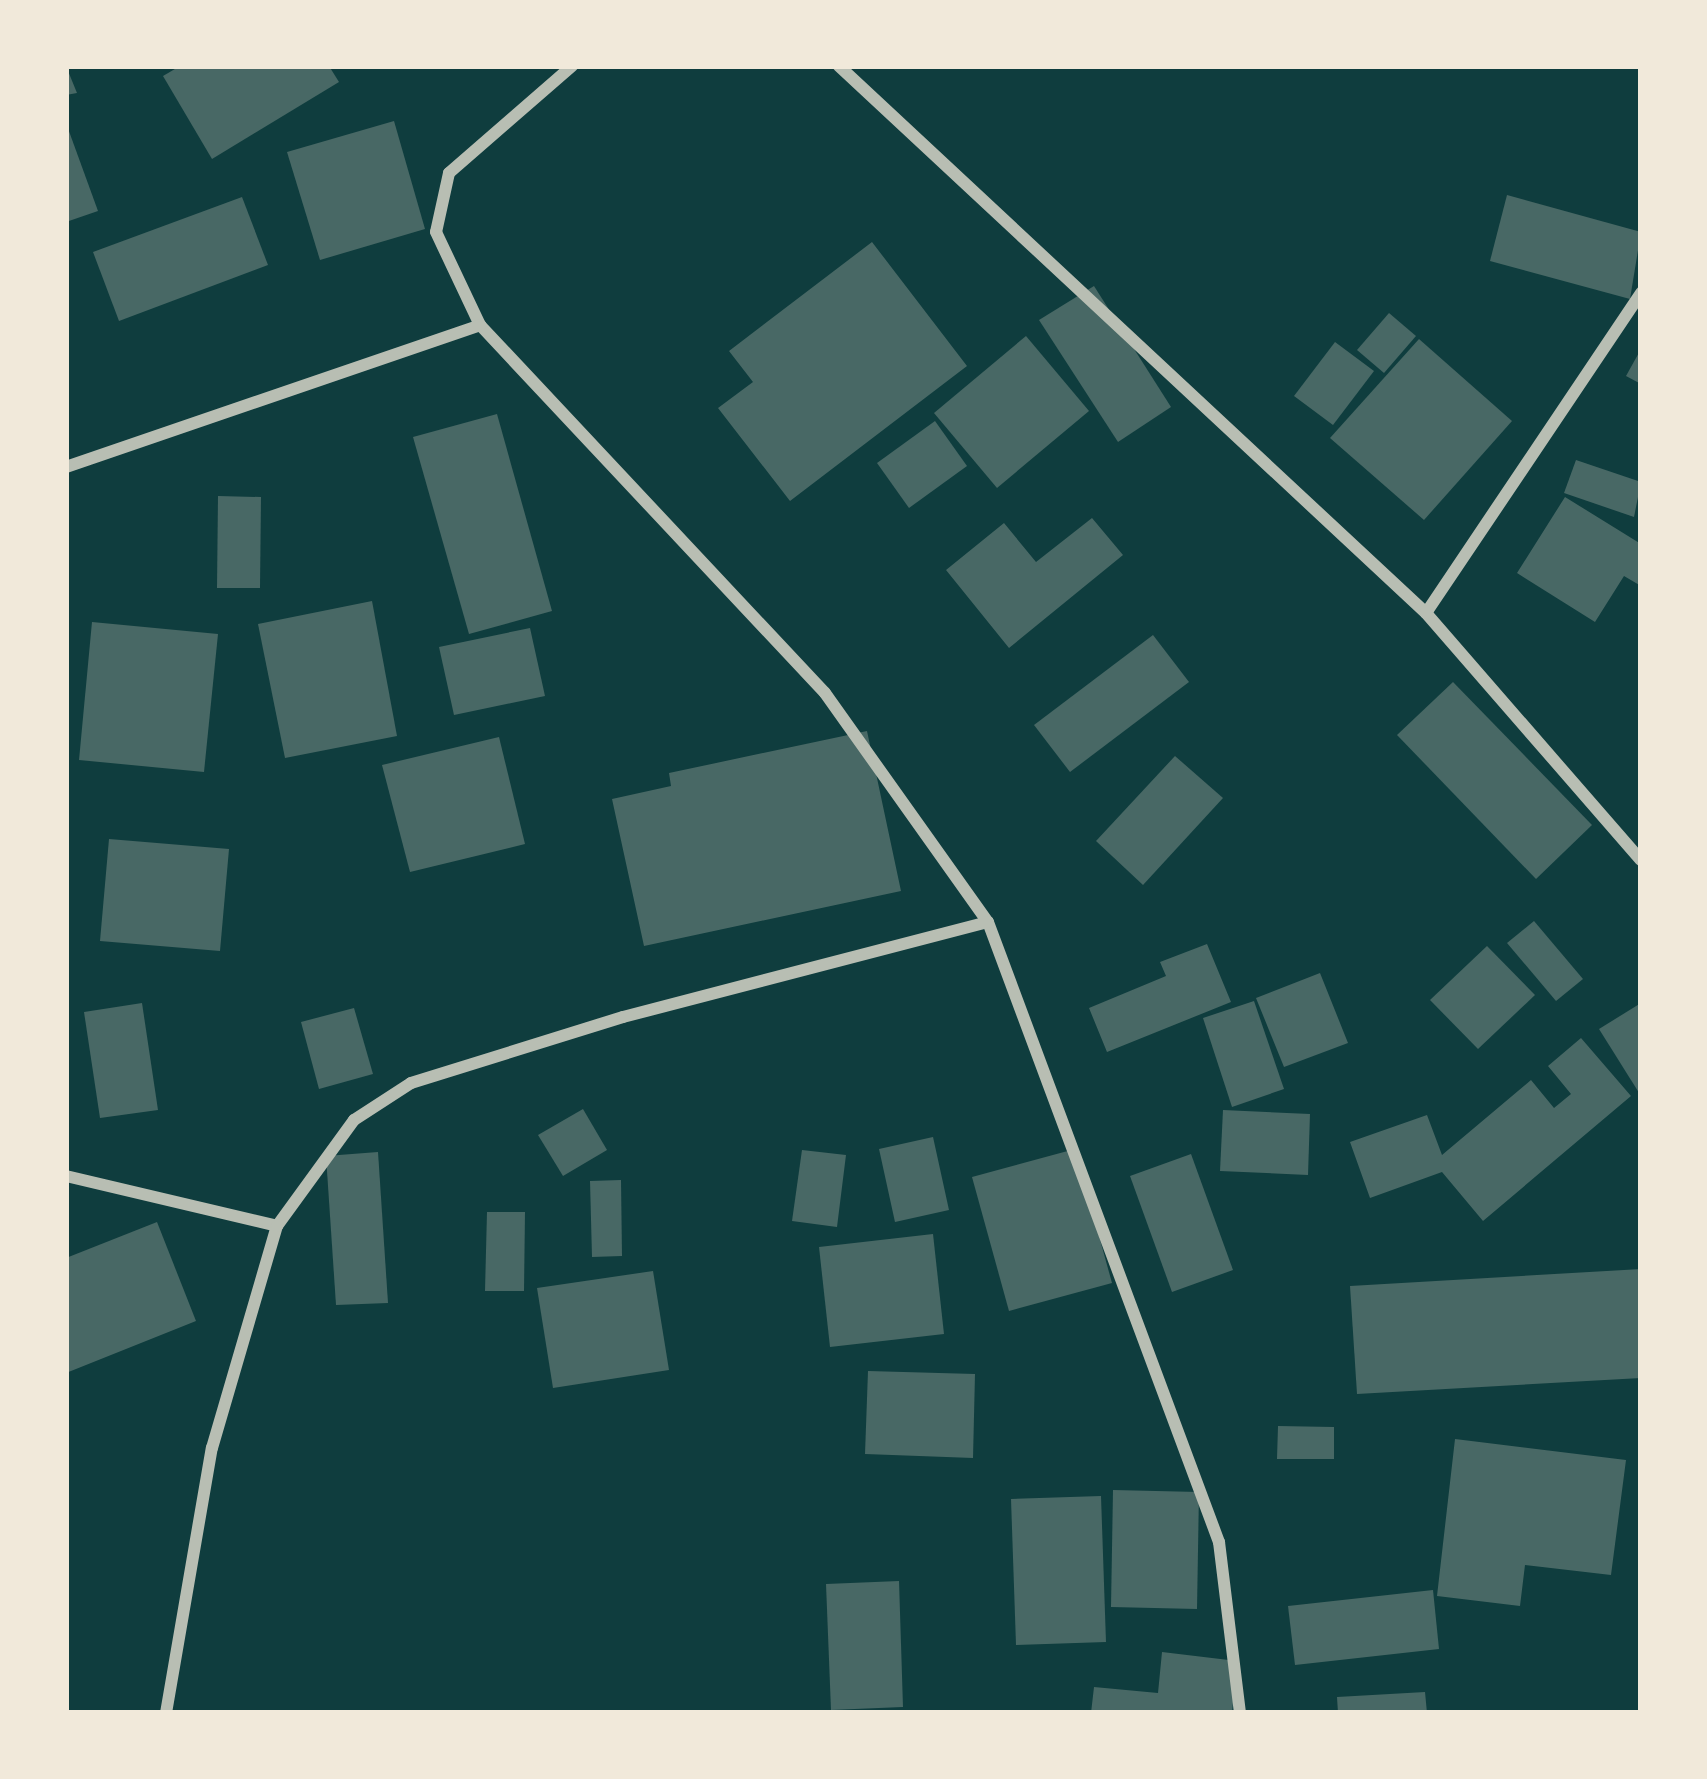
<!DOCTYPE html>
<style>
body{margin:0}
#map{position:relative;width:1707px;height:1779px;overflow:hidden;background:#0f3d3e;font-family:Rubik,sans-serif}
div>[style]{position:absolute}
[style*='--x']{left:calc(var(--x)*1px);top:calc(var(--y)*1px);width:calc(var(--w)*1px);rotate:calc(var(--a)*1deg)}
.building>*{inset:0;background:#486865}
.minor>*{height:12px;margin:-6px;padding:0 6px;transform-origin:6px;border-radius:6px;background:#b8beb3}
span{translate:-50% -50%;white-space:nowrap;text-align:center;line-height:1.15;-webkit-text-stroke:12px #f1e9da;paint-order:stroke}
.frame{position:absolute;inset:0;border:69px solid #f1e9da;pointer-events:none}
</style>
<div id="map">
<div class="building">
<div style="clip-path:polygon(66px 66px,77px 93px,66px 95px)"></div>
<div style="clip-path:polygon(180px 66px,329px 66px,339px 82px,212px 159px,163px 76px)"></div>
<div style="clip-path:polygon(394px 121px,425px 229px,320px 260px,287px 152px)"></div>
<div style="clip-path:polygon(66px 123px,98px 211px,66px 222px)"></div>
<div style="clip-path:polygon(1507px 195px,1641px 232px,1630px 299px,1490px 261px)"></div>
<div style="clip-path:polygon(242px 197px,268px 265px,119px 321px,93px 252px)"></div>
<div style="clip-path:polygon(872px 242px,967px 366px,790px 501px,718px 408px,753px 382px,729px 351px)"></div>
<div style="clip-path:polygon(1094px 286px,1171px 407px,1118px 442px,1039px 320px)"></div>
<div style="clip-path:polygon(1389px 313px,1416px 336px,1384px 373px,1357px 350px)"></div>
<div style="clip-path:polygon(1026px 336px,1089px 411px,997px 488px,934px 413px)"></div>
<div style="clip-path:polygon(1419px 339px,1512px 421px,1424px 520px,1330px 438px)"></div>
<div style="clip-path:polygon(1335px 342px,1374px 371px,1333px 425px,1294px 396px)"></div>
<div style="clip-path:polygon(1641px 349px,1641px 384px,1626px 376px)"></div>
<div style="clip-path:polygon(497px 414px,552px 611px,469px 634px,413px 437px)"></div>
<div style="clip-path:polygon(935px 421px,967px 466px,909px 508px,877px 463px)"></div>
<div style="clip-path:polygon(1576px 460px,1641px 482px,1634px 517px,1564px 493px)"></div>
<div style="clip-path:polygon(218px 496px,261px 497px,260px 588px,217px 588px)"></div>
<div style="clip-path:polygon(1565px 497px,1641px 544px,1641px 586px,1624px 576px,1595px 622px,1517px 573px)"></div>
<div style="clip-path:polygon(1092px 518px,1123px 555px,1009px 648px,946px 570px,1004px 523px,1036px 562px)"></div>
<div style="clip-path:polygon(372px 601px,397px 736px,285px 758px,258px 624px)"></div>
<div style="clip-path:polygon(92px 622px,218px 634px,204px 772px,79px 760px)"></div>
<div style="clip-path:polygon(530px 628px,545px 696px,454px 715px,439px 647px)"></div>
<div style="clip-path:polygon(1153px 635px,1189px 682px,1070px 772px,1034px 725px)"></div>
<div style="clip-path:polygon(1453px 682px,1592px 825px,1536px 879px,1397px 735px)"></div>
<div style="clip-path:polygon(867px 731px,901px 891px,644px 946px,612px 799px,671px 786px,669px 773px)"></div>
<div style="clip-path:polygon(499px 737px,525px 844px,410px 872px,382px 765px)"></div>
<div style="clip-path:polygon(1175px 756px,1223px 798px,1143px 885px,1096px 841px)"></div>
<div style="clip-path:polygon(109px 839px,229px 849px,220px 951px,100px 941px)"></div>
<div style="clip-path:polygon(1534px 921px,1583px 979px,1556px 1001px,1507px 943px)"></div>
<div style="clip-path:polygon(1207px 944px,1231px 1002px,1107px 1052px,1089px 1008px,1166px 976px,1160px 962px)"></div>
<div style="clip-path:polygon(1487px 946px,1535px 995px,1478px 1049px,1430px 1000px)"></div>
<div style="clip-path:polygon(1320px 973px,1348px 1043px,1284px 1067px,1256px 998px)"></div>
<div style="clip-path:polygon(1254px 1001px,1284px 1089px,1232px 1107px,1203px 1018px)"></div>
<div style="clip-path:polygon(142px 1003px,158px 1110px,100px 1118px,84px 1012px)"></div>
<div style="clip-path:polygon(1641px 1003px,1641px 1096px,1599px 1029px)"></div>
<div style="clip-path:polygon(354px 1008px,373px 1074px,319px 1089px,301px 1022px)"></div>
<div style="clip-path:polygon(1581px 1038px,1631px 1096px,1483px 1221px,1442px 1172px,1370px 1198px,1350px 1142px,1427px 1115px,1442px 1155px,1531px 1080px,1554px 1108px,1571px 1094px,1548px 1066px)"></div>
<div style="clip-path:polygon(583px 1109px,607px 1150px,563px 1176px,538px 1135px)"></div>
<div style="clip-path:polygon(1223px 1110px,1310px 1114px,1308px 1175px,1220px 1171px)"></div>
<div style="clip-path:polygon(933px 1137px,949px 1210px,895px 1222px,879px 1149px)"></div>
<div style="clip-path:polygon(1075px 1149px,1112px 1283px,1009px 1311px,972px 1177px)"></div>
<div style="clip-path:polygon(802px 1150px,846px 1155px,837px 1227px,792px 1221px)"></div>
<div style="clip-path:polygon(378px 1152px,388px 1303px,336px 1305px,326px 1156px)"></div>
<div style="clip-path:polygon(1191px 1154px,1233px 1270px,1172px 1292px,1130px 1176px)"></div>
<div style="clip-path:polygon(621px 1180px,622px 1256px,592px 1257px,590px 1181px)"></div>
<div style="clip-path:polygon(487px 1212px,525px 1212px,524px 1291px,485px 1291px)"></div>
<div style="clip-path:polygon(157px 1222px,196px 1321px,66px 1373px,66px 1258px)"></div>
<div style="clip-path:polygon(933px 1234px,944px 1334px,830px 1347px,819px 1247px)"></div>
<div style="clip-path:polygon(1641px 1269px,1641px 1378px,1357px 1394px,1350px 1286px)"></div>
<div style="clip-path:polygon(653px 1271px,669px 1370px,553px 1388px,537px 1288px)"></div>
<div style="clip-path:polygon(868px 1371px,975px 1374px,973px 1458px,865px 1454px)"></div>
<div style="clip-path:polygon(1278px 1426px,1334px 1427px,1334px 1459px,1277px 1459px)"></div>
<div style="clip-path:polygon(1455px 1439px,1626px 1460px,1611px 1575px,1525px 1565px,1520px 1606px,1437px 1596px)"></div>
<div style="clip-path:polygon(1113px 1490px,1199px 1492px,1197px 1609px,1111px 1607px)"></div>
<div style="clip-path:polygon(1101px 1496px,1106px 1642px,1016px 1645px,1011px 1499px)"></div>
<div style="clip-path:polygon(899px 1581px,903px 1707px,831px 1710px,826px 1584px)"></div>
<div style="clip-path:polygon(1433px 1590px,1439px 1649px,1295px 1665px,1288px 1606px)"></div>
<div style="clip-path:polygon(1162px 1652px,1237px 1661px,1232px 1713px,1091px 1713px,1094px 1687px,1158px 1693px)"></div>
<div style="clip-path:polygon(1425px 1692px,1427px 1713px,1338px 1713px,1337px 1697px)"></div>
</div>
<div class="minor">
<div style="--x:572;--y:66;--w:163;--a:139"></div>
<div style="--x:449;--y:173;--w:60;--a:102.4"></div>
<div style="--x:436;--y:232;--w:103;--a:64.7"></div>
<div style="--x:480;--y:325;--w:504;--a:46.85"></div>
<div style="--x:825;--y:693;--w:281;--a:54.6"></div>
<div style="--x:988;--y:922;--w:662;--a:69.57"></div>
<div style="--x:1219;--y:1542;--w:172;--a:83"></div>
<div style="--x:839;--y:66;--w:802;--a:42.98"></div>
<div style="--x:1426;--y:613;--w:327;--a:49"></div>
<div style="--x:66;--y:467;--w:438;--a:-18.9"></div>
<div style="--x:1426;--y:613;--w:386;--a:-56.1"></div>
<div style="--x:66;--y:1176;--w:217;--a:13.3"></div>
<div style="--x:166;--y:1713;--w:269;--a:-80.2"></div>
<div style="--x:212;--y:1448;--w:231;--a:-73.7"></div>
<div style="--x:277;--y:1226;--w:131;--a:-54"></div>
<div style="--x:354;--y:1120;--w:68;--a:-33"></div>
<div style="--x:411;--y:1083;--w:222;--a:-17.3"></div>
<div style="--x:623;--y:1017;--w:377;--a:-14.6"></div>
</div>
<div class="frame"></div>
</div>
